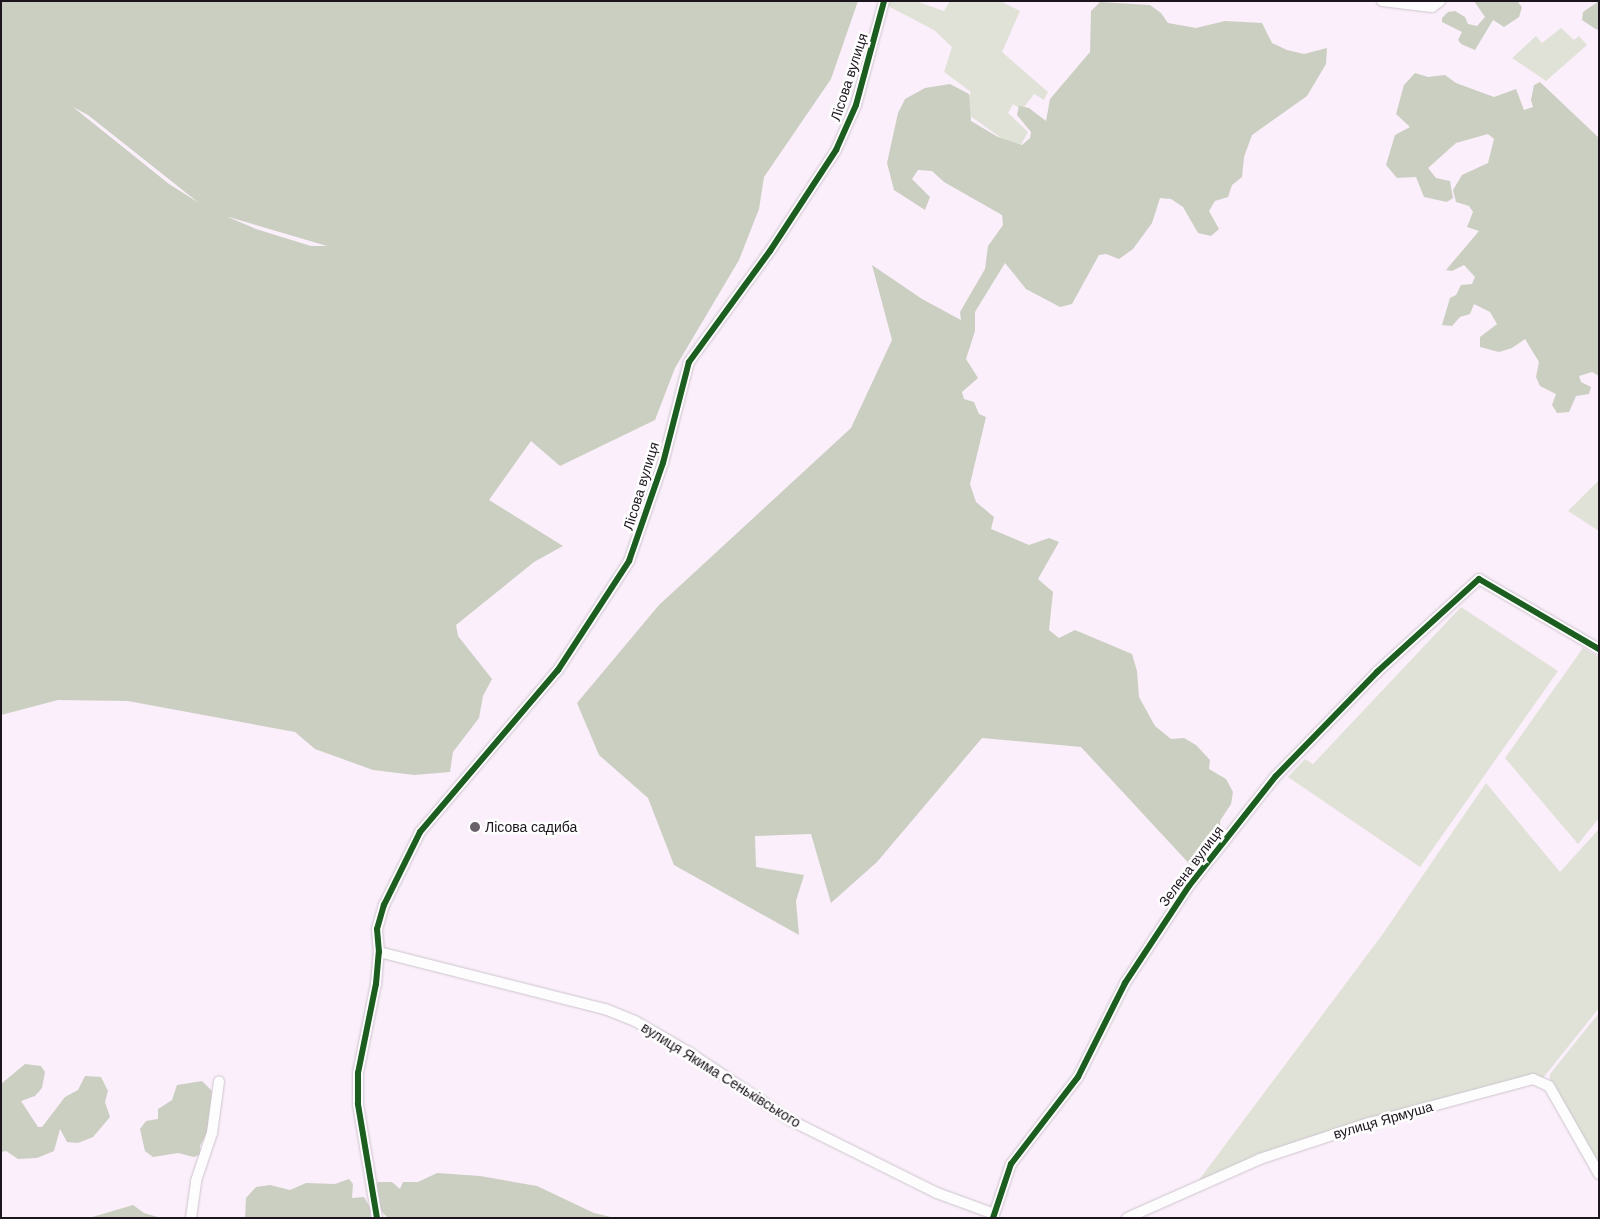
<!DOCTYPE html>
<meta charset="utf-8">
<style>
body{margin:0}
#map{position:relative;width:1600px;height:1219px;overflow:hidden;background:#faeffa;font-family:"DM Sans",sans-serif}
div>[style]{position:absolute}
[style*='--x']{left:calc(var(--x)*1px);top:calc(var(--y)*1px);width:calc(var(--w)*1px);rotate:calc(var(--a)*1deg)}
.green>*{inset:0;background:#e0e2d8}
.forest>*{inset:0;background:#cbcfc1}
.roads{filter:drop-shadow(0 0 1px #cdc4cd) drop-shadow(0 0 1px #cdc4cd)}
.minor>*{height:10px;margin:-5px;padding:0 5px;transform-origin:5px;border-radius:5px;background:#fefdfe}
.cycleway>*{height:6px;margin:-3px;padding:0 3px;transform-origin:3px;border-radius:3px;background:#1b5e20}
.dots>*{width:14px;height:14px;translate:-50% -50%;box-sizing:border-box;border:2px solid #fefefe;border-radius:50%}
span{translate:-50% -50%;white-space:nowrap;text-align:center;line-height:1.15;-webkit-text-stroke:5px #fefefe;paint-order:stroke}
.street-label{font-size:14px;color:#1d151e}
.poi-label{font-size:14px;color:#1d151e}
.left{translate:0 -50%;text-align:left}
.frame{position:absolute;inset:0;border:2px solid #1d151e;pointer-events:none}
</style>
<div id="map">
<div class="green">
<div style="clip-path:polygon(887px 1px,916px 1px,944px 11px,950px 1px,1000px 1px,1020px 11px,1002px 52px,1048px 92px,1044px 100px,1034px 94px,1022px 110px,1013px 104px,1008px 113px,1028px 132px,1018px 150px,962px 110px,971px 92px,944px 72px,952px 47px,934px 30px,886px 5px)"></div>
<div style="clip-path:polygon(1561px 28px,1574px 40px,1579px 36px,1587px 45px,1546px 81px,1512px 58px,1536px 36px,1542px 43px)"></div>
<div style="clip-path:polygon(1599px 480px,1599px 531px,1568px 511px)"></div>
<div style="clip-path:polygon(1461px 607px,1558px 671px,1420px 867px,1288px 777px,1305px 759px,1313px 764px)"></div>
<div style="clip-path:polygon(1583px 648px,1599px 657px,1599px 818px,1578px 844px,1505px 758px)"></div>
<div style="clip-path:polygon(1486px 783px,1560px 872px,1599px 829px,1599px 1008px,1543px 1078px,1533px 1077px,1297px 1141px,1203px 1182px,1199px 1180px,1382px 935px)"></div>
<div style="clip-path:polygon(1599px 1013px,1599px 1166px,1550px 1082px,1550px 1074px)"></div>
</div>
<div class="forest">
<div style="clip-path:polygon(evenodd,1px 1px,858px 1px,831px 79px,764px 177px,759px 209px,739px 260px,675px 368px,655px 420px,560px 466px,531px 441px,489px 500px,563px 546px,534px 562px,456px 625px,458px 636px,492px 679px,483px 696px,479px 718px,453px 752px,450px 772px,414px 775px,373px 770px,315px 749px,295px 732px,128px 701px,58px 700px,1px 715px,1px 1px,73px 107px,88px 115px,199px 203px,169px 184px,73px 107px,1px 1px,228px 217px,229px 217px,327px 246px,311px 246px,256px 229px,228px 217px)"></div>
<div style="clip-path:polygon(1474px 1px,1517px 1px,1522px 7px,1519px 17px,1504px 27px,1493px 20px,1475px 50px,1461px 44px,1458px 40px,1462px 32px,1442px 22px,1442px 18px,1448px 12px,1455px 11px,1465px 17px,1468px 24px,1477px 26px,1485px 17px)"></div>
<div style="clip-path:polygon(1599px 1px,1599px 27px,1597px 30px,1582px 20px,1583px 12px)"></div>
<div style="clip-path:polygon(1100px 2px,1150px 5px,1161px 13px,1168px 23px,1196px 28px,1225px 21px,1262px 23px,1272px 43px,1287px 50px,1304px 54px,1327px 48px,1326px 64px,1307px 96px,1252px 135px,1244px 157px,1242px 177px,1232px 185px,1228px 197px,1215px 201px,1209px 211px,1219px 229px,1211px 236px,1198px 233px,1183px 207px,1171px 199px,1160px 198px,1152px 223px,1133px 249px,1119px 259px,1106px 254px,1099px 255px,1072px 304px,1060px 307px,1026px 289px,1005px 263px,975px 312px,975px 331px,966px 359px,978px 378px,962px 392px,964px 399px,974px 402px,979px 414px,986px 417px,970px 484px,976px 502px,994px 517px,991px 529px,1029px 545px,1049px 538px,1059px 542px,1038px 579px,1053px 592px,1049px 630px,1059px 638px,1075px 630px,1132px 654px,1137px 671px,1139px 697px,1155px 726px,1171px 739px,1184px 738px,1196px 745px,1210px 760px,1209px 769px,1226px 779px,1233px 792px,1231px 804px,1220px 821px,1221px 835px,1195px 870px,1081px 747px,982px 738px,877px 862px,831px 903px,811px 834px,755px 836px,756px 867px,804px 875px,796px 901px,799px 935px,674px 865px,648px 798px,599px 755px,577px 703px,659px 605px,851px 428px,892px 340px,872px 265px,922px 299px,961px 320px,960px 312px,985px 269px,988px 246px,1003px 225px,1002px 215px,944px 182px,932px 171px,918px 170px,912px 179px,930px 197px,925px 210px,894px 190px,887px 163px,898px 113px,905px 99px,925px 88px,950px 84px,969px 94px,971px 121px,998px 137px,1022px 145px,1030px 138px,1031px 132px,1017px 115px,1019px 106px,1029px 108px,1046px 121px,1050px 99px,1090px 52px,1091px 11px)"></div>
<div style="clip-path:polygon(1415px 73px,1428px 77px,1445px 75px,1456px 83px,1494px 97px,1516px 89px,1524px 110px,1533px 107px,1531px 100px,1534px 85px,1540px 82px,1598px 137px,1599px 376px,1592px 372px,1579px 376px,1581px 382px,1591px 387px,1589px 394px,1576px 396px,1569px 412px,1557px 413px,1552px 405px,1556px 394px,1540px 386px,1536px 377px,1539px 362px,1525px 339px,1512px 348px,1499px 352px,1480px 347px,1480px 337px,1497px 324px,1490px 312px,1474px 304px,1470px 314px,1460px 317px,1452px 326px,1442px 325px,1450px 298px,1456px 295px,1461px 285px,1472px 284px,1475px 277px,1464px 265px,1452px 271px,1446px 270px,1479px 231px,1467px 227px,1473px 212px,1469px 206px,1456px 202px,1453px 190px,1462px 175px,1488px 163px,1494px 139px,1488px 134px,1456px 143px,1428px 168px,1436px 178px,1450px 181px,1453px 198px,1447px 202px,1424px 197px,1416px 177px,1397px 178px,1386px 165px,1395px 135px,1410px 127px,1396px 114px,1404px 85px)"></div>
<div style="clip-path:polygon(25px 1064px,41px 1066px,45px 1072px,42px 1088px,35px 1096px,21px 1101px,38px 1127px,42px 1127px,65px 1097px,78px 1090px,85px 1076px,101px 1077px,108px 1091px,105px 1102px,110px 1117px,93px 1137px,78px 1143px,67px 1142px,60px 1129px,54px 1151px,37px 1158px,18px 1159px,6px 1151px,1px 1152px,1px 1084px)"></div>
<div style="clip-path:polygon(202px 1081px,212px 1091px,207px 1133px,200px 1146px,201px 1154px,194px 1157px,178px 1153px,153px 1157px,145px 1151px,140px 1129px,146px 1121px,158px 1119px,158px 1109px,172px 1100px,177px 1085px)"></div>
<div style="clip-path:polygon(437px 1173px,480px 1176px,537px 1186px,594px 1213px,615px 1218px,388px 1218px,381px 1211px,374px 1190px,378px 1182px,392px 1182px,400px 1189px,403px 1182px,418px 1182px)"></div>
<div style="clip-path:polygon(349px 1179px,353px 1184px,352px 1198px,364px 1197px,371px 1209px,370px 1218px,245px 1218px,246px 1198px,256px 1187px,270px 1185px,290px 1190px,306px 1183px,335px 1184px)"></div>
<div style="clip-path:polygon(133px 1205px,144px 1213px,161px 1218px,89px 1218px)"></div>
</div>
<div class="roads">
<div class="minor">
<div style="--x:1382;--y:1;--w:50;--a:6.8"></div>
<div style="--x:1432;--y:7;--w:10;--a:-37"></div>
<div style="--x:379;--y:952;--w:233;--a:14.2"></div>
<div style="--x:605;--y:1009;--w:32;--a:22"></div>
<div style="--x:635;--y:1021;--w:60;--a:30"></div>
<div style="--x:687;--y:1051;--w:124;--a:33.8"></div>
<div style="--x:790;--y:1120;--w:164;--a:26.4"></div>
<div style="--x:937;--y:1193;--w:61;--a:20.2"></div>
<div style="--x:191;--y:1218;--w:37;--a:-82"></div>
<div style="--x:196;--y:1181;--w:51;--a:-71.6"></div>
<div style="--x:212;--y:1133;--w:52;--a:-82.3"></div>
<div style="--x:377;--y:1218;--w:116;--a:-99.5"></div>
<div style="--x:358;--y:1104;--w:31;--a:-90"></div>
<div style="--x:358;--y:1073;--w:91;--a:-78.6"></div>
<div style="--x:376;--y:984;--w:32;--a:-85"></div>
<div style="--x:379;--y:952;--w:23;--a:-95"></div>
<div style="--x:377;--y:929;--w:25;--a:-74"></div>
<div style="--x:384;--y:905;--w:81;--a:-63.7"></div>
<div style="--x:420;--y:832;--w:213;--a:-49.6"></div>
<div style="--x:558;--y:670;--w:130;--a:-56.9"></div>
<div style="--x:629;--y:561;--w:104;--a:-70.9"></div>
<div style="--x:663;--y:463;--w:104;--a:-75.6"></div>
<div style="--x:689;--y:362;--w:137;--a:-53.9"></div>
<div style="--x:770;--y:251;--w:121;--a:-56.8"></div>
<div style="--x:836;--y:150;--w:49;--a:-66"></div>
<div style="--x:856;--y:105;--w:108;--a:-74.9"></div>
<div style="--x:993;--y:1218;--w:57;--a:-71.6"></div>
<div style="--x:1011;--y:1164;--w:110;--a:-52.4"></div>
<div style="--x:1078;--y:1077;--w:105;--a:-63.4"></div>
<div style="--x:1125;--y:983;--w:116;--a:-56.6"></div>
<div style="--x:1189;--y:886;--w:140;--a:-51.7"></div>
<div style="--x:1276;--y:776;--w:145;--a:-45.8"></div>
<div style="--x:1377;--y:672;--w:138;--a:-42.4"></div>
<div style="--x:1479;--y:579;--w:139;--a:30.3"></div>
<div style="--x:1127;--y:1218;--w:145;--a:-23.9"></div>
<div style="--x:1260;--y:1159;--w:115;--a:-18.3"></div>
<div style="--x:1369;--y:1123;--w:170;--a:-15"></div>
<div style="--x:1533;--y:1079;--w:17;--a:24"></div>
<div style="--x:1549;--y:1086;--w:101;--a:60.4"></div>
</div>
</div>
<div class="cycleway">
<div style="--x:377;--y:1218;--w:116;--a:-99.5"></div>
<div style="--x:358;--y:1104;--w:31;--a:-90"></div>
<div style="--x:358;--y:1073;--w:91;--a:-78.6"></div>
<div style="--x:376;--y:984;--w:32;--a:-85"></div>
<div style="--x:379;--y:952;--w:23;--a:-95"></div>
<div style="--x:377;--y:929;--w:25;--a:-74"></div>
<div style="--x:384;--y:905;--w:81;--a:-63.7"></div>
<div style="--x:420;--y:832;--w:213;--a:-49.6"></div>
<div style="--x:558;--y:670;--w:130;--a:-56.9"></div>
<div style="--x:629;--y:561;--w:104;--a:-70.9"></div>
<div style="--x:663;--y:463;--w:104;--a:-75.6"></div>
<div style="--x:689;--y:362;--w:137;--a:-53.9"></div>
<div style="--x:770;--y:251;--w:121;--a:-56.8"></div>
<div style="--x:836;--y:150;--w:49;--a:-66"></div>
<div style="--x:856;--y:105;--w:108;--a:-74.9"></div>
<div style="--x:993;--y:1218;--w:57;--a:-71.6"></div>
<div style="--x:1011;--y:1164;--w:110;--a:-52.4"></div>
<div style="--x:1078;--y:1077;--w:105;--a:-63.4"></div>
<div style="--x:1125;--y:983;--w:116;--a:-56.6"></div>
<div style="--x:1189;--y:886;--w:140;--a:-51.7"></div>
<div style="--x:1276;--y:776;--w:145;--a:-45.8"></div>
<div style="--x:1377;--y:672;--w:138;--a:-42.4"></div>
<div style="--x:1479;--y:579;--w:139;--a:30.3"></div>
</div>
<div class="dots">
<div style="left:475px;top:827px;background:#6a616b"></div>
</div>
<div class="street-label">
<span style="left:849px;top:77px;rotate:-72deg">Лісова вулиця</span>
<span style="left:641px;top:486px;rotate:-73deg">Лісова вулиця</span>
<span style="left:1191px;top:866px;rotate:-53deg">Зелена вулиця</span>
<span style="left:721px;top:1075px;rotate:32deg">вулиця Якима Сеньківського</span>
<span style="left:1383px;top:1120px;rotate:-16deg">вулиця Ярмуша</span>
</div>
<div class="poi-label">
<span class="left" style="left:485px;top:827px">Лісова садиба</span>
</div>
<div class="frame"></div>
</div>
